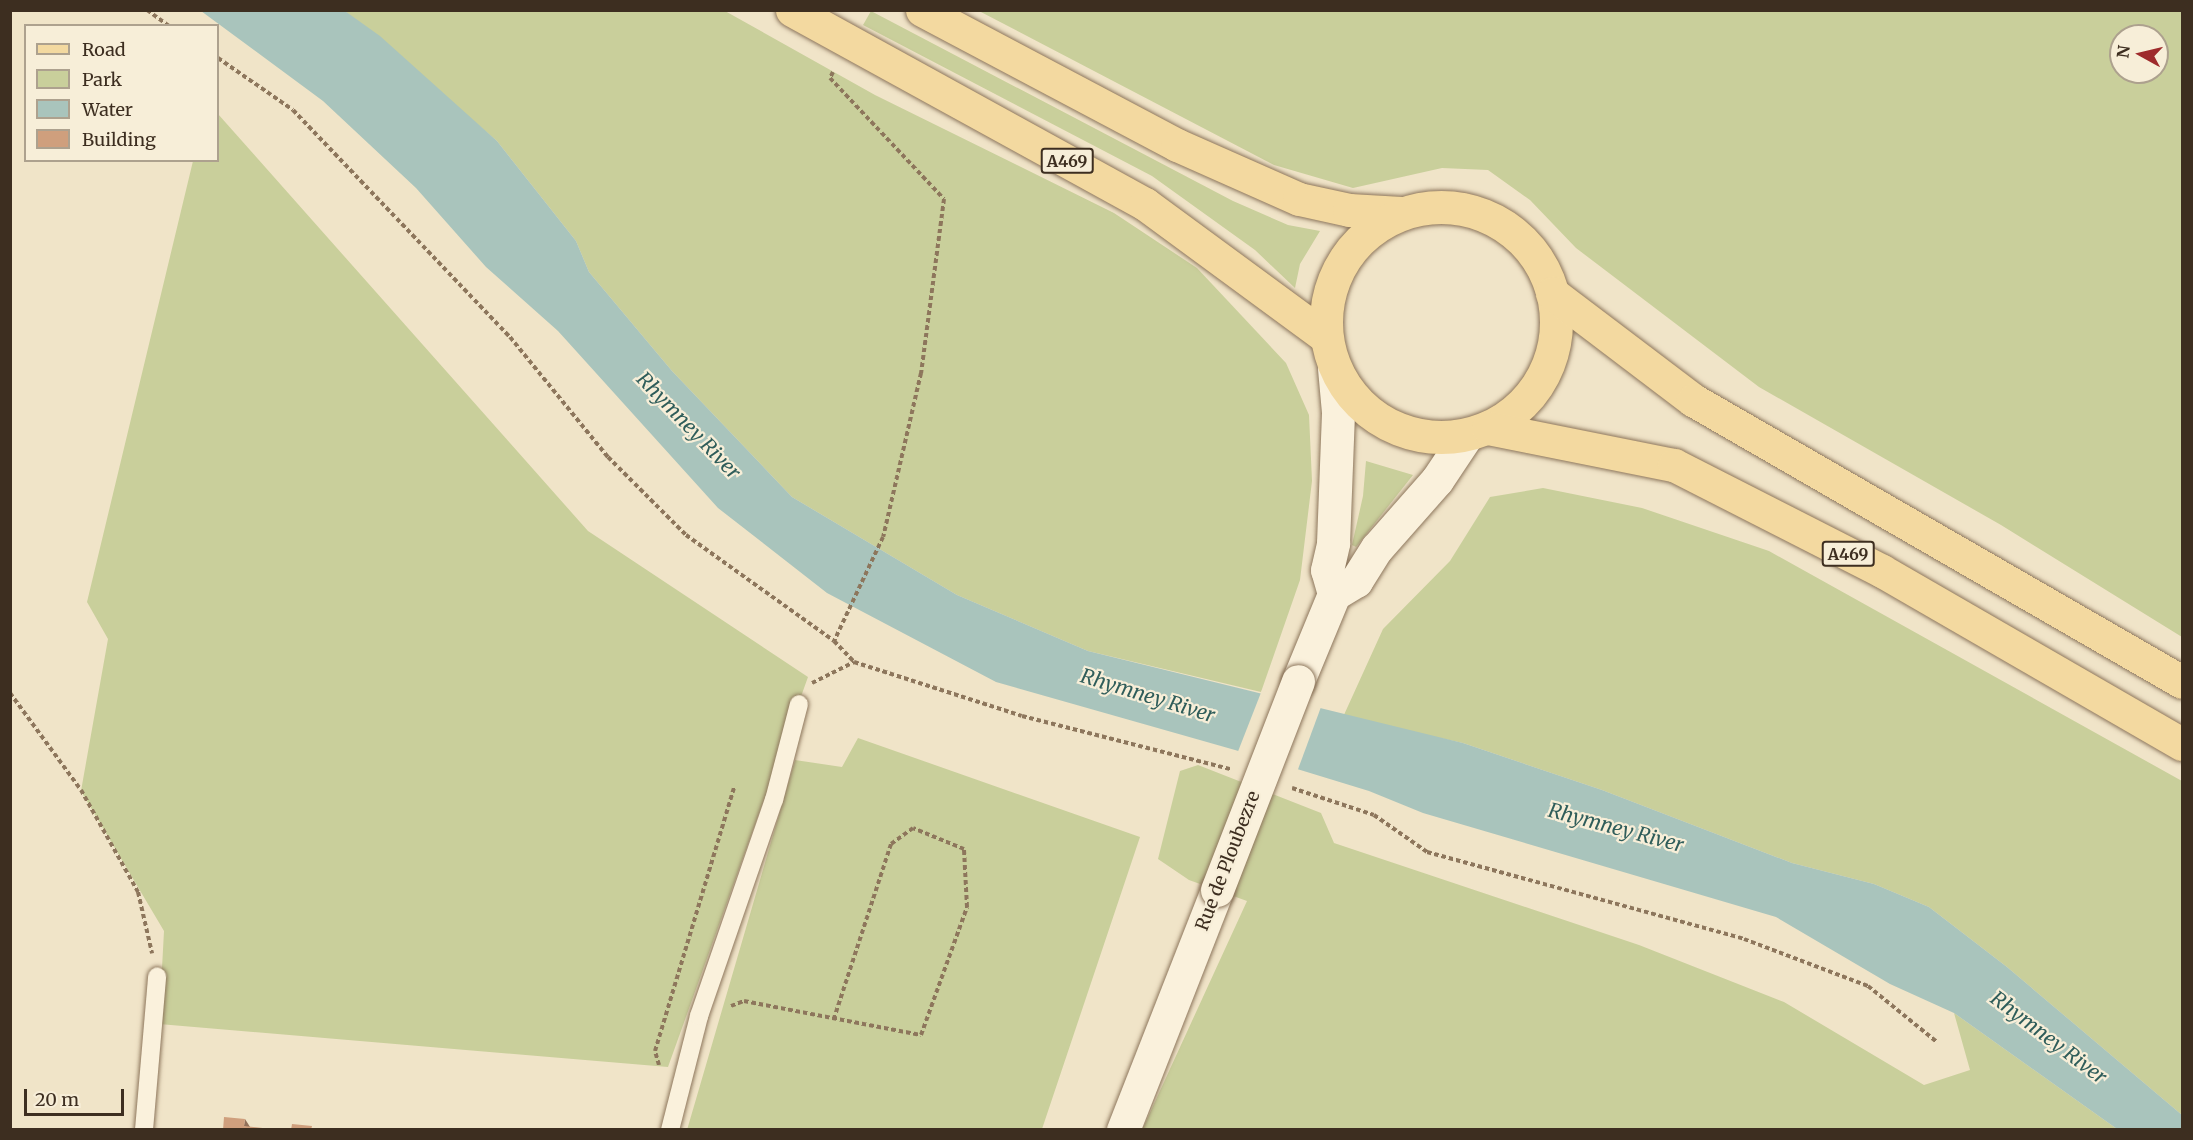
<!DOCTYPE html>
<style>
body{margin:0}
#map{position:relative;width:2193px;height:1140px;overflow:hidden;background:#f0e4c8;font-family:Merriweather,serif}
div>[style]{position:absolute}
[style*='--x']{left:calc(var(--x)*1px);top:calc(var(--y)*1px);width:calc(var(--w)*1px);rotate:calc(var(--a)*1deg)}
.green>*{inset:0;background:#c9cf9b}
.water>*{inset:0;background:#a9c4bc}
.pier>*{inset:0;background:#f0e4c8}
.path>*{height:4px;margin-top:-2px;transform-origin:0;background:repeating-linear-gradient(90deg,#8d765c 0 4.5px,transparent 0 7.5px)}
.roads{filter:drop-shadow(0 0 2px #8d765c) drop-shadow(0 0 2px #8d765c)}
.service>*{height:18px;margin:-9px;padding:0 9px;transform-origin:9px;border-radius:9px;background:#faf1dc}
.tertiary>*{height:33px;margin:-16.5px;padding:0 16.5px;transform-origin:16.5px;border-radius:16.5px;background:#faf1dc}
.primary>*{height:33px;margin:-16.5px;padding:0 16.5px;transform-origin:16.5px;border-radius:16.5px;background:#f3d9a0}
.primary>.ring{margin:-16.5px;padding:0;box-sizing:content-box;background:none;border:33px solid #f3d9a0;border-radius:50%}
.bridges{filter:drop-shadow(0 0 2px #8d765c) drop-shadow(0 0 2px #8d765c)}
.tertiary-bridge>*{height:33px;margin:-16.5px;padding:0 16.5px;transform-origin:16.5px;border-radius:16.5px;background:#faf1dc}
.shaded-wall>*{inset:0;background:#916f58}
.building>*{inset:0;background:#cf9f7d}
span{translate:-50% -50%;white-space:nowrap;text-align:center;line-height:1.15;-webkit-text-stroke:4.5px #f7eed8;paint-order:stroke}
.shield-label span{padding:2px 4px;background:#f7eed8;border:2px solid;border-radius:4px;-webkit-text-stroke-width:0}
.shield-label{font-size:16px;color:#3d2e20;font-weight:700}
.street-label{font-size:18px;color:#3d2e20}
.water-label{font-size:20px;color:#2f5d5a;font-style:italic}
.frame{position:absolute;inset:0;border:12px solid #3d2e20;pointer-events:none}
.legend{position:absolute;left:24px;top:24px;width:195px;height:138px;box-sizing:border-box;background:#f7eed8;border:2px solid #ada18e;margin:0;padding:8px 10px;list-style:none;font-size:18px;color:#3d2e20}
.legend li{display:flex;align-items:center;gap:12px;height:30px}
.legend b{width:30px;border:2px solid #ada18e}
.north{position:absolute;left:2109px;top:24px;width:60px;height:60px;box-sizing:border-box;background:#f7eed8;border:2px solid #ada18e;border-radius:50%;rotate:278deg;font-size:16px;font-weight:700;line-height:24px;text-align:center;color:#3d2e20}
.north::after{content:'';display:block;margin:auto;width:21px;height:27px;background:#9e2a2b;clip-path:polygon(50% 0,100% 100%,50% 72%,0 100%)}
.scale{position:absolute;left:24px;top:1089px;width:100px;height:27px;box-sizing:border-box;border:3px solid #3d2e20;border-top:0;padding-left:8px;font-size:18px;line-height:21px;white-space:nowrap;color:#3d2e20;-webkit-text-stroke:4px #f7eed8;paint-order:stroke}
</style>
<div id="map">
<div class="green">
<div style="clip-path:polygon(345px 11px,725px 11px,875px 95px,1114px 213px,1197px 268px,1286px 363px,1309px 415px,1312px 481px,1300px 580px,1261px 692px,1088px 651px,957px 595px,792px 497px,672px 371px,589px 272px,576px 241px,497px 141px)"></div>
<div style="clip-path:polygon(871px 11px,1233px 201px,1288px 225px,1320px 231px,1300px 264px,1295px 288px,1255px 250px,1152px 176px,863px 25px)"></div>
<div style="clip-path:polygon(evenodd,979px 11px,2182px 11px,2182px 637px,2001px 525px,1759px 387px,1576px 248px,1530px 200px,1488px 170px,1442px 168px,1353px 188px,1274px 165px,979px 11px,2121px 36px,2157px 36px,2157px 72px,2121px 72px,2121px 36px)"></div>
<div style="clip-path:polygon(218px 114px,588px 531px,808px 677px,668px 1067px,159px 1024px,164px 931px,81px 791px,108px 639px,87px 602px,193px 161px,218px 160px)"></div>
<div style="clip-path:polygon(1366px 461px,1413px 475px,1356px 547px,1352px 545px,1363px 496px)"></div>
<div style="clip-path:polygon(1543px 488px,1642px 508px,1769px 551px,2182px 781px,2182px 1115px,2007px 967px,1929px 907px,1874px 884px,1792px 863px,1602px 790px,1463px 743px,1343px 717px,1383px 629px,1450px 561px,1490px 497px)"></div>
<div style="clip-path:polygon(858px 738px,1140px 837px,1042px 1129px,687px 1130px,795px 760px,842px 767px)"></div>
<div style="clip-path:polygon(1198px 765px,1321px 813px,1334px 843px,1639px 945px,1784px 1002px,1924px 1085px,1970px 1070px,1954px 1013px,2117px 1129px,1142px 1130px,1247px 901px,1189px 880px,1158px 859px,1180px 771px)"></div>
</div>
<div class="water">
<div style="clip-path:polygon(201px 11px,345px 11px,380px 36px,497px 141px,576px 241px,589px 272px,672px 371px,792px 497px,957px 595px,1088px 651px,1463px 743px,1602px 790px,1792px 863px,1874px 884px,1929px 907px,2007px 967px,2182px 1115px,2182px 1129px,2117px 1129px,1954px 1013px,1890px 984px,1776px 917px,1423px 813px,1369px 791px,1235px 750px,996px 682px,827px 593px,718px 508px,558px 331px,486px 267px,416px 188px,323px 101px)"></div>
</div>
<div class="pier">
<div style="clip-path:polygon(1262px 690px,1321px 707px,1297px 772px,1237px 754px)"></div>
</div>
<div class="path">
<div style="--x:147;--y:10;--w:27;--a:36"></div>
<div style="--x:218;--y:58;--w:91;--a:34.7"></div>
<div style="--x:293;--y:110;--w:314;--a:46.3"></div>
<div style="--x:510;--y:337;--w:155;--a:50.8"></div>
<div style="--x:608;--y:457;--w:110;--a:45"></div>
<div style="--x:686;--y:535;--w:182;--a:35.6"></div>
<div style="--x:834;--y:641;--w:29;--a:46"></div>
<div style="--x:854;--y:662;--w:176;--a:17.8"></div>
<div style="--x:1022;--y:716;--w:215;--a:14.3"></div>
<div style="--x:833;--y:72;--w:7;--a:117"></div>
<div style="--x:830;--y:78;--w:166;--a:46.7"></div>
<div style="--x:944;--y:199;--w:176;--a:97.5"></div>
<div style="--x:921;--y:373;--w:168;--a:103"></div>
<div style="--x:883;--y:537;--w:115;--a:115.2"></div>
<div style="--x:812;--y:683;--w:47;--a:-26.6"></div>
<div style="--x:10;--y:693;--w:120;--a:53.8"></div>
<div style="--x:81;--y:790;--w:117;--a:60.8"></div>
<div style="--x:138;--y:892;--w:63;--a:77.1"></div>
<div style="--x:1292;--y:788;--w:86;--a:18.2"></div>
<div style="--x:1374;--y:815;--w:65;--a:34.9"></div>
<div style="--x:1427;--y:852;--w:329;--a:15.3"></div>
<div style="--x:1744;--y:939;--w:133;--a:20.8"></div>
<div style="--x:1868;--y:986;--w:89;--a:39.1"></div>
<div style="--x:731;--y:1006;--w:14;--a:-21"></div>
<div style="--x:744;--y:1001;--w:180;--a:10.9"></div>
<div style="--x:921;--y:1035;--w:136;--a:-70.2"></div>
<div style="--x:967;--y:907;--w:58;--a:-93"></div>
<div style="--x:964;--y:849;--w:55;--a:-157.6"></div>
<div style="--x:913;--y:828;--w:27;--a:144"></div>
<div style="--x:891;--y:844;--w:183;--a:108.1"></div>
<div style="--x:659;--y:1065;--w:15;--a:-106"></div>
<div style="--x:655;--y:1051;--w:275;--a:-73.3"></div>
</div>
<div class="roads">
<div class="service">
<div style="--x:144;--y:1130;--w:154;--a:-85.1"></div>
<div style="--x:670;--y:1130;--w:118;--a:-75.7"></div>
<div style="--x:699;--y:1016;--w:229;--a:-70.9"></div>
<div style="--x:774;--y:800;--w:99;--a:-75.4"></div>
</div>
<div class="tertiary">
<div style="--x:1334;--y:594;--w:25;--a:-106"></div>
<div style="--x:1327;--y:570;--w:28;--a:-77"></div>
<div style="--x:1333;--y:543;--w:131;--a:-87.8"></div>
<div style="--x:1338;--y:412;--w:44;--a:-95.2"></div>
<div style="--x:1298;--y:681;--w:94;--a:-67.5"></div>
<div style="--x:1334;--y:594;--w:26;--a:-31"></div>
<div style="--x:1356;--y:581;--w:39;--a:-58"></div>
<div style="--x:1377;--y:548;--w:91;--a:-48.6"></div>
<div style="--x:1437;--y:480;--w:54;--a:-56.3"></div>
<div style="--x:1123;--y:1130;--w:258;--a:-68.6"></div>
</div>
<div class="primary">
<div style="--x:792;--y:10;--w:403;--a:28.8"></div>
<div style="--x:1145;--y:204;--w:225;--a:36.3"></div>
<div style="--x:922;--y:10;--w:289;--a:27.9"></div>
<div style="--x:1177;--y:145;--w:133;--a:23.9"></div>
<div style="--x:1299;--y:199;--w:51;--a:12.4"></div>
<div style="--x:1349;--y:210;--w:52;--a:3.3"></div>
<div class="ring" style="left:1326px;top:207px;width:197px;height:197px"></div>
<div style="--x:1552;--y:293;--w:177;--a:37.2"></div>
<div style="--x:1693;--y:400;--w:564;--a:29.97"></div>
<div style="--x:1488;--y:428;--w:190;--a:11.3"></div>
<div style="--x:1674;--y:465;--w:233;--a:27"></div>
<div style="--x:1882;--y:571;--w:346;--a:30"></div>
</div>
</div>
<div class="bridges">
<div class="tertiary-bridge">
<div style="--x:1217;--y:890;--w:224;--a:-68.8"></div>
</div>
</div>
<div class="shaded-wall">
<div style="clip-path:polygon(245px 1119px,252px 1130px,244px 1126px)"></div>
</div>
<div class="building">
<div style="clip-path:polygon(224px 1117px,245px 1119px,244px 1126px,280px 1130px,223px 1130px)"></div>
<div style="clip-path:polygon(292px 1124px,312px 1126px,311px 1130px,291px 1130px)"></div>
</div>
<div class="shield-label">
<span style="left:1067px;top:161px">A469</span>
<span style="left:1848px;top:554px">A469</span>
</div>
<div class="street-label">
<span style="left:1228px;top:861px;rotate:-69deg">Rue de Ploubezre</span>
</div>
<div class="water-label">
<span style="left:689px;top:425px;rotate:46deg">Rhymney River</span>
<span style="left:1148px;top:695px;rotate:17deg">Rhymney River</span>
<span style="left:1616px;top:827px;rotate:15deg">Rhymney River</span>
<span style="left:2049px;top:1037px;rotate:37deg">Rhymney River</span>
</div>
<div class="frame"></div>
<ul class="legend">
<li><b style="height:8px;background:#f3d9a0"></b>Road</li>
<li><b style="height:16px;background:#c9cf9b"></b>Park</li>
<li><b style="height:16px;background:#a9c4bc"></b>Water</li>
<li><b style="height:16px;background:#cf9f7d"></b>Building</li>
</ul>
<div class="north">N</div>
<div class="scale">20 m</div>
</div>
